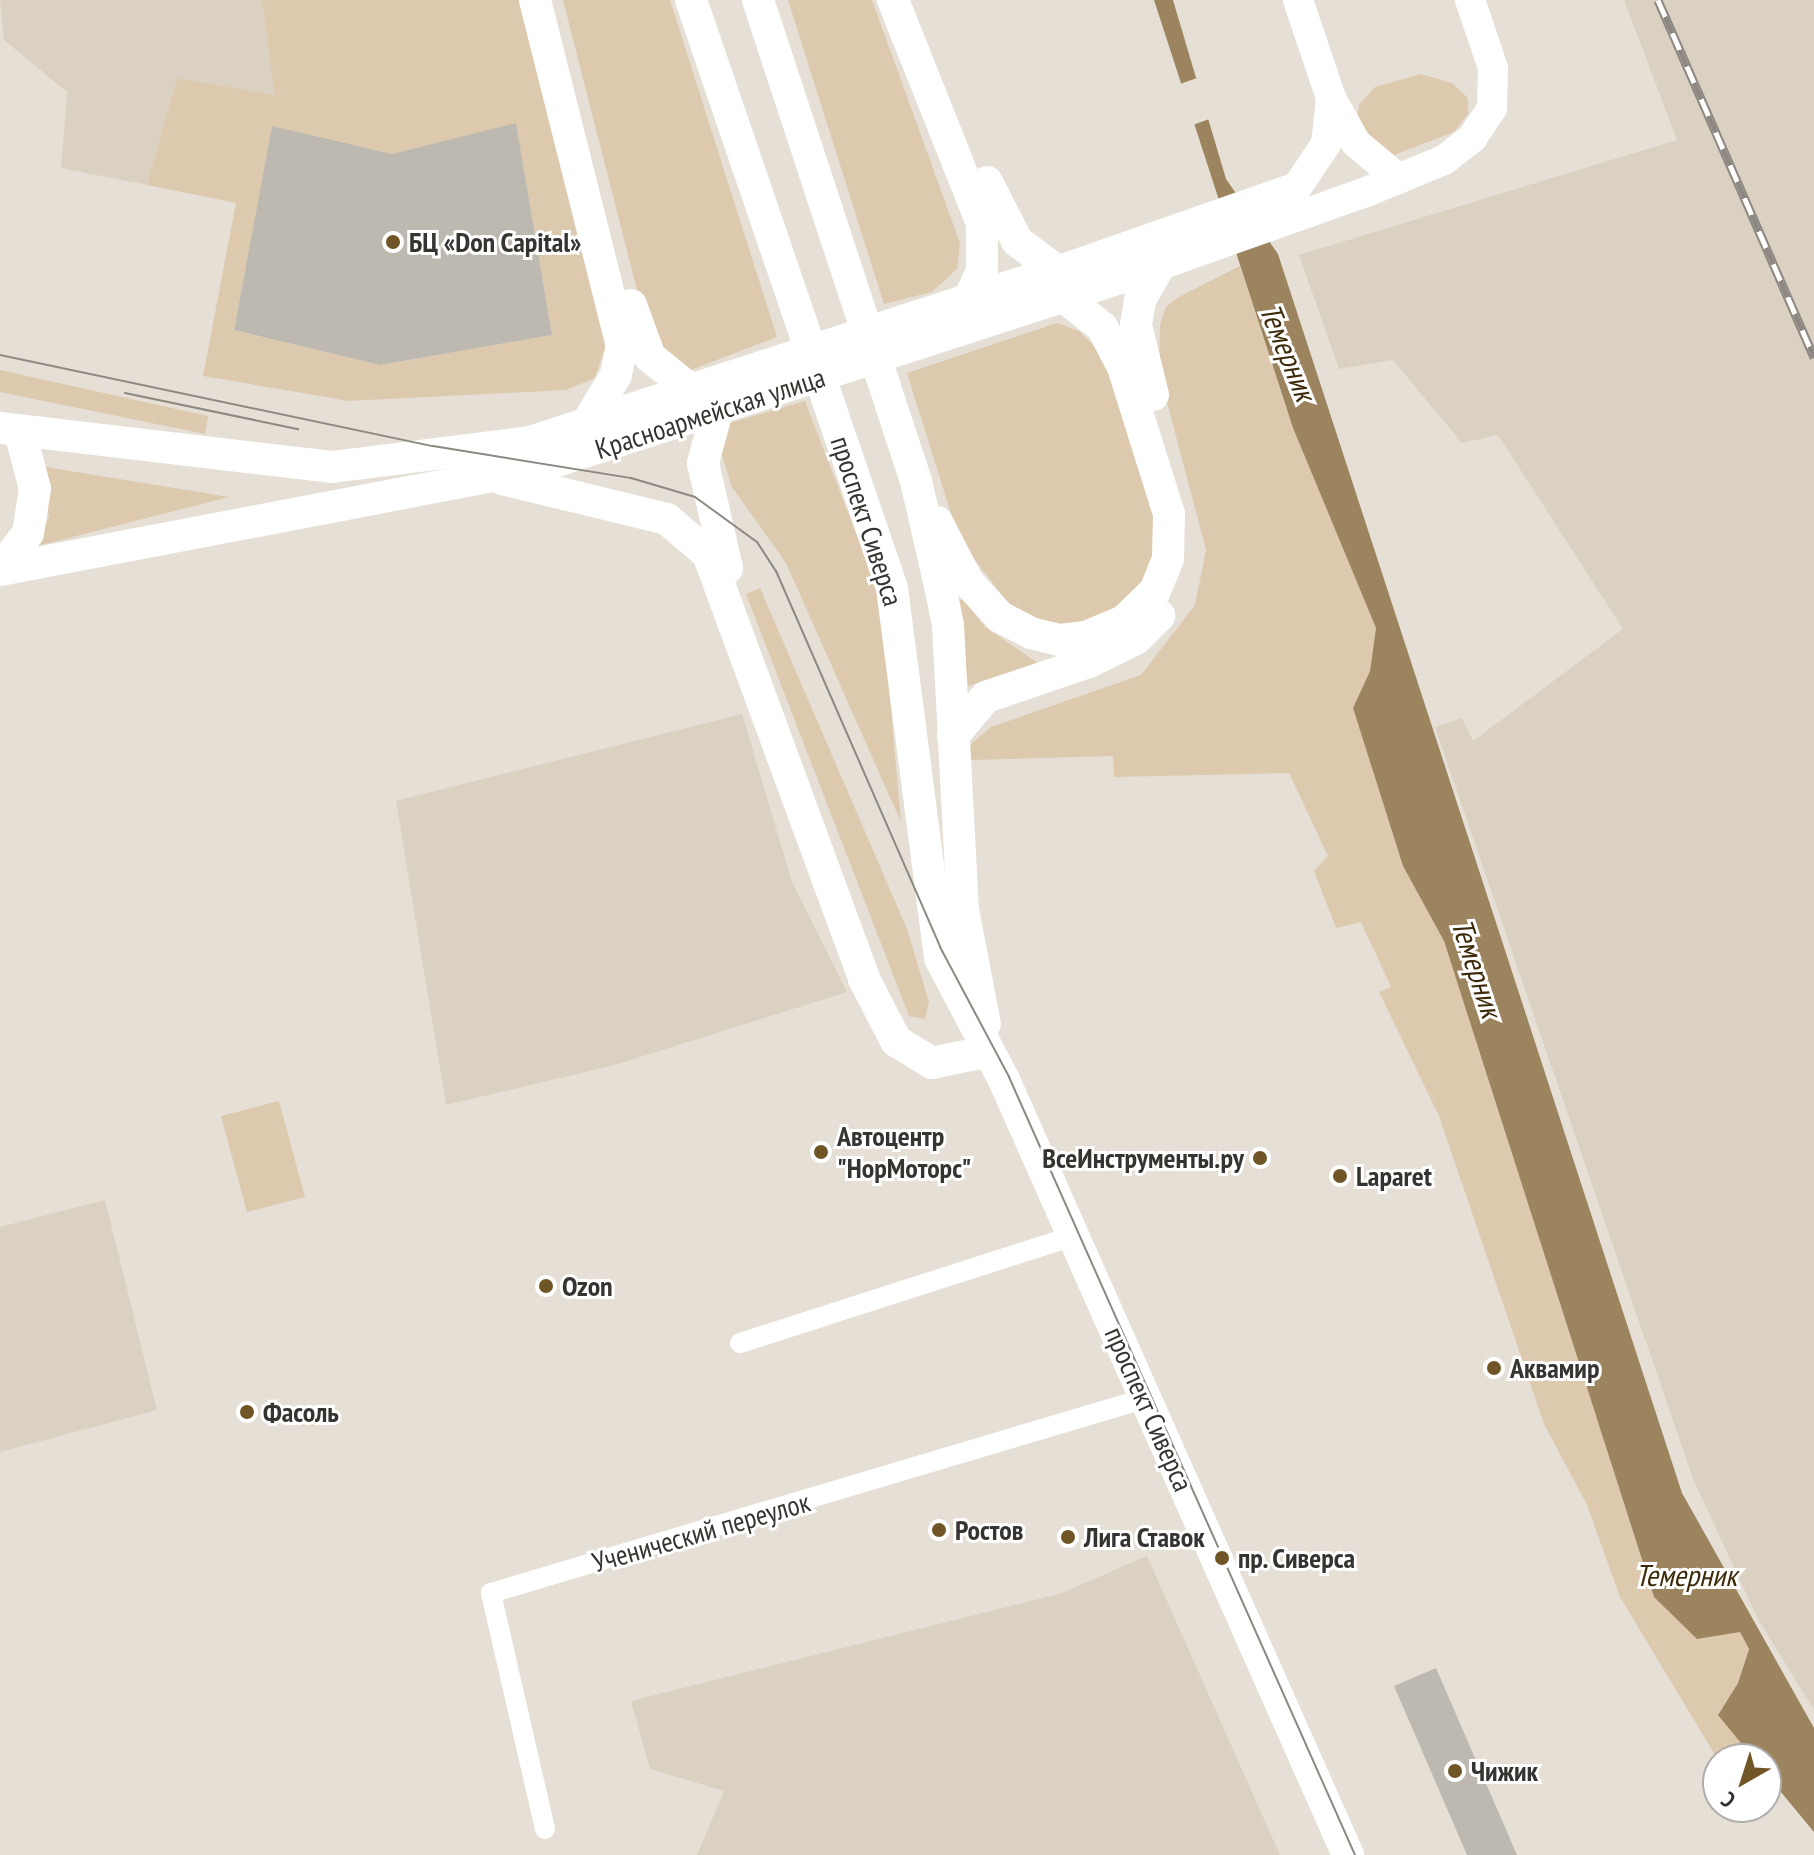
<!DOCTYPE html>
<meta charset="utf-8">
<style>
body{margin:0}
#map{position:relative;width:1814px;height:1855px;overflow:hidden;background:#e5dfd6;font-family:"PT Sans Narrow",sans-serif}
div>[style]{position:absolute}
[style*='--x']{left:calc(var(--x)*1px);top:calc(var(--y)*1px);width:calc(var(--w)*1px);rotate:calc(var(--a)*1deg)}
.built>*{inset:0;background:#dbd1c2}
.green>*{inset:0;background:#ddcaae}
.water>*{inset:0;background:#9c845f}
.pier>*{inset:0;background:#e5dfd6}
.building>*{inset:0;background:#beb9b0}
.street>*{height:20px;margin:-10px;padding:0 10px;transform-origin:10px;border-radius:10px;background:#fff}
.secondary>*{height:30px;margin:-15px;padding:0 15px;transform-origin:15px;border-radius:15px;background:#fff}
.primary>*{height:32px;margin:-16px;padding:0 16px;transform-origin:16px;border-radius:16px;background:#fff}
.tram>*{height:2px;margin:-1px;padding:0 1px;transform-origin:1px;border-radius:1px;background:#8d8982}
.rail>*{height:9px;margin-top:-4.5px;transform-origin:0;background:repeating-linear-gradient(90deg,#fff 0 18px,#8d8982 0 36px);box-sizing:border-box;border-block:2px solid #8d8982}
.dots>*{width:22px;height:22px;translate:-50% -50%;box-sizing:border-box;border:4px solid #fff;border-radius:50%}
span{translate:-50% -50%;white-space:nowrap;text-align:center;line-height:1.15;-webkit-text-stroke:6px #fff;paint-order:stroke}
.poi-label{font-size:28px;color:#363430;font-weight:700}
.left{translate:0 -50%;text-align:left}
.right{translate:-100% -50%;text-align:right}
.street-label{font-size:28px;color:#363430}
.water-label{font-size:30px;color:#3c2a09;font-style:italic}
.north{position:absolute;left:1702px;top:1743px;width:80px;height:80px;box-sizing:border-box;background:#fff;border:2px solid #afaeac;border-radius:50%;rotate:219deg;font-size:22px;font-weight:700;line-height:32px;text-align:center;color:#363430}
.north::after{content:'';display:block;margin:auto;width:28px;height:36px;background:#705527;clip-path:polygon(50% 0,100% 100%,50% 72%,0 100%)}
</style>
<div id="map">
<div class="built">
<div style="clip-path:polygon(0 0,262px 0,276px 96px,177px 78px,147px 185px,61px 168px,67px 92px,4px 40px)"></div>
<div style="clip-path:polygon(1624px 0,1814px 0,1814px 1710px,1758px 1619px,1693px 1479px,1435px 727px,1462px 718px,1473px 741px,1623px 629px,1498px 435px,1462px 443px,1393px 360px,1339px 369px,1299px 255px,1677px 140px)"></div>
<div style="clip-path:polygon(742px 714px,792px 882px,847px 992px,615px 1065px,446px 1105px,396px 801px)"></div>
<div style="clip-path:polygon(105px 1200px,157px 1410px,0 1452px,0 1227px)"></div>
<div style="clip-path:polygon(1147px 1556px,1280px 1855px,697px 1855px,724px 1791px,650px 1769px,631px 1701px,1059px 1594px)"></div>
</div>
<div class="green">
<div style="clip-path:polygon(evenodd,262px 0,520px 0,606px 344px,595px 378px,566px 390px,349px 401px,203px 376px,236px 203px,147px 185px,177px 78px,275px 95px,262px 0,516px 124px,552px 335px,380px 365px,234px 330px,272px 127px,392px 154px,516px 124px)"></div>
<div style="clip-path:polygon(563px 0,670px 0,777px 337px,688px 371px,650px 341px)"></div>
<div style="clip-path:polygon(788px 0,872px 0,960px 243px,957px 269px,932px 292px,884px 304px)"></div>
<div style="clip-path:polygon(1421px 74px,1452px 83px,1468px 98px,1468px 114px,1454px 132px,1389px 157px,1357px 123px,1359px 105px,1375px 87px)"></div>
<div style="clip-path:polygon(1240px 266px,1293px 428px,1376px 628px,1370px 671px,1353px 708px,1403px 866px,1444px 941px,1654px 1597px,1740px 1632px,1749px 1648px,1738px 1683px,1718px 1714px,1743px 1745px,1730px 1759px,1718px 1760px,1620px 1597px,1587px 1505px,1544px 1424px,1439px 1116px,1379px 992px,1391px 987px,1361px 922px,1336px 928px,1314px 871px,1328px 856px,1289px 773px,1114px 777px,1113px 756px,969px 760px,969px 746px,991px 727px,1141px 675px,1195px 605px,1206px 550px,1159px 372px,1160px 325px,1166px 307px,1177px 298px)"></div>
<div style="clip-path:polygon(1057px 323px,1079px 331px,1105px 357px,1156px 517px,1156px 549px,1141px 589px,1105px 619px,1056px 627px,1011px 607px,959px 539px,907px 373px)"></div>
<div style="clip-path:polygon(0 370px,208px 416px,205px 434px,0 392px)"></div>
<div style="clip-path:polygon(805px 401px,881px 598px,901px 822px,786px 563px,732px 487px,720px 449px,726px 424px)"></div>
<div style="clip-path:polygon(40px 466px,229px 497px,37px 546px,49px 517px)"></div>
<div style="clip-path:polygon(760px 588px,907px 929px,929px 1002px,925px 1019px,909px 1016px,746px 594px)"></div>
<div style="clip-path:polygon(963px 599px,985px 627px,1038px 663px,968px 686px,957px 601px)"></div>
<div style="clip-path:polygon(279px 1101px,305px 1197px,247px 1212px,221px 1116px)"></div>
</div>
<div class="water">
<div style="clip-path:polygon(1154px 0,1173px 0,1226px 179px,1278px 254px,1682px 1493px,1814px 1728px,1814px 1832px,1766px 1774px,1766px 1759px,1754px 1759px,1718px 1715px,1738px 1683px,1749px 1649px,1740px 1632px,1697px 1639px,1654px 1597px,1444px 941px,1403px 866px,1353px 708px,1370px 671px,1376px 628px,1293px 428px)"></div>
</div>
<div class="pier">
<div style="clip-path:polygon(1200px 77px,1212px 118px,1190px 126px,1177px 85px)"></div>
</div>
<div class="building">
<div style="clip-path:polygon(516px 123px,552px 335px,380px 365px,234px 330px,272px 126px,392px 154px)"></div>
<div style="clip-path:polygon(1436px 1668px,1517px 1855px,1467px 1855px,1394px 1686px)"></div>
</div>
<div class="street">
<div style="--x:740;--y:1343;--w:350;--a:-17.8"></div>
<div style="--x:545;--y:1829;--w:242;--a:-102.9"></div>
<div style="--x:491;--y:1593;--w:680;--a:-16.57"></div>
</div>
<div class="secondary">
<div style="--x:1298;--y:0;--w:103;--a:71.4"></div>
<div style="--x:1331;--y:98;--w:51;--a:60.9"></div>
<div style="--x:1356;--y:143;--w:56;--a:39.9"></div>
<div style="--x:1160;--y:265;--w:219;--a:-19.5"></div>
<div style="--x:1366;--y:192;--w:84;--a:-22.3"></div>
<div style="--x:1444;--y:160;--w:36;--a:-38"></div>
<div style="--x:1472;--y:138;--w:36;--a:-56"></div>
<div style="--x:1492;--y:108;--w:40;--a:-88.6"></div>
<div style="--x:1493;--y:68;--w:72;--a:-108.7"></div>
<div style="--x:1057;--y:271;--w:254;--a:-19.3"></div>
<div style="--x:1297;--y:187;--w:52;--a:-56"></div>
<div style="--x:1326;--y:144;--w:46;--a:-83.8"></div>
</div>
<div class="primary">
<div style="--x:535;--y:0;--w:357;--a:75.9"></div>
<div style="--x:622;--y:346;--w:30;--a:102"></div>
<div style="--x:616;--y:375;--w:56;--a:121.1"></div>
<div style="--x:691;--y:0;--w:621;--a:71.13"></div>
<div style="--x:892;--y:588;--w:373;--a:82.6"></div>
<div style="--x:940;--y:958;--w:138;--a:62.3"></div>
<div style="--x:1004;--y:1080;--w:848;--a:66.06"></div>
<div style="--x:758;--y:0;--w:506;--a:71.82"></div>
<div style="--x:916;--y:481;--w:98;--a:77.1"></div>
<div style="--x:938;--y:577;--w:49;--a:78.2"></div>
<div style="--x:948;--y:625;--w:285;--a:87"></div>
<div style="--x:963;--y:910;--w:116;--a:79.1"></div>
<div style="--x:893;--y:0;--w:241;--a:68.3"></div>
<div style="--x:982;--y:224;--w:47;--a:90"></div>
<div style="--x:982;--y:271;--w:35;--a:115"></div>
<div style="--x:987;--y:182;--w:66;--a:63"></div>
<div style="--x:1017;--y:241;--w:50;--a:36.9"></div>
<div style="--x:631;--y:305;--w:55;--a:69.9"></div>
<div style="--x:650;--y:357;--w:53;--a:38.8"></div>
<div style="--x:1153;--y:395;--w:72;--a:-103.7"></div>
<div style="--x:1136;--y:325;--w:25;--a:-81"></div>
<div style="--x:1140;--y:300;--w:40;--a:-60.3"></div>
<div style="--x:717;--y:411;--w:54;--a:105.1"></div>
<div style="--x:703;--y:463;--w:108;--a:77.1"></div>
<div style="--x:0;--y:428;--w:334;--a:6.7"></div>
<div style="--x:332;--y:467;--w:200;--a:-7.2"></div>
<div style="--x:530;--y:442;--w:554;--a:-17.98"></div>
<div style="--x:502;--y:479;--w:170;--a:13.6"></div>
<div style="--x:667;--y:519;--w:54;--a:40.5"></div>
<div style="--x:708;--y:554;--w:453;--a:69.8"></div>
<div style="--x:864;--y:979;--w:70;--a:62.7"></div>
<div style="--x:896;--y:1041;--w:42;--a:31.4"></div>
<div style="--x:932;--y:1063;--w:58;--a:-11.9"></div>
<div style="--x:937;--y:522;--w:68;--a:62.7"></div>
<div style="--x:968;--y:582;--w:47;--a:47.6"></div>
<div style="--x:1000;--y:617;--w:35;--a:27"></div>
<div style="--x:1031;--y:633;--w:30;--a:14"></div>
<div style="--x:1060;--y:640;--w:26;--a:-7"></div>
<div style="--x:1086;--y:637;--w:41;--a:-22.8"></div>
<div style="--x:1124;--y:621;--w:43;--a:-44.1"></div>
<div style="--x:1155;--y:591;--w:35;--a:-68"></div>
<div style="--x:1168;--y:558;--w:44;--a:-88.7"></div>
<div style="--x:1169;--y:514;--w:154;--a:-107.4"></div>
<div style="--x:1123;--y:367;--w:45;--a:-117.7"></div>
<div style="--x:1102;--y:327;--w:47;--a:-141.9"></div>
<div style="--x:0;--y:570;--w:545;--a:-10.79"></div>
<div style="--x:535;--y:468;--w:657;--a:-17.99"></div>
<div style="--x:0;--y:570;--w:46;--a:-52.9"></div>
<div style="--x:28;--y:533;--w:45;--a:-81"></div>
<div style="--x:35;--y:489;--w:59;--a:-104.7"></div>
<div style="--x:953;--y:736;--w:51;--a:-49.8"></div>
<div style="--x:986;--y:697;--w:109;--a:-18.8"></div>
<div style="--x:1089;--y:662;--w:52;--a:-26.1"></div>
<div style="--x:1136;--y:639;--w:33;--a:-45"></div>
</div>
<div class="tram">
<div style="--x:0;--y:355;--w:442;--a:11.9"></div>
<div style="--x:433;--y:446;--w:201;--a:9.2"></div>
<div style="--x:631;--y:478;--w:67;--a:16.5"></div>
<div style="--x:695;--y:497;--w:77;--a:36"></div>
<div style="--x:757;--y:542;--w:35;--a:57"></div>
<div style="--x:776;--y:571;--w:410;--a:66.4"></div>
<div style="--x:940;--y:947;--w:147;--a:62"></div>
<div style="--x:1009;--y:1077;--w:851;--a:66.02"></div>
<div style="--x:125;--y:393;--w:177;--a:11.8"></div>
</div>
<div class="rail">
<div style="--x:1658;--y:0;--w:390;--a:66.4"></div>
</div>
<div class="dots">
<div style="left:393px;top:242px;background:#705527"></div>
<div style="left:821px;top:1152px;background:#705527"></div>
<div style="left:1260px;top:1158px;background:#705527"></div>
<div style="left:1340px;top:1176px;background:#705527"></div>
<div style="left:546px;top:1286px;background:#705527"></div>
<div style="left:1494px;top:1368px;background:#705527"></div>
<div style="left:247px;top:1412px;background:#705527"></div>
<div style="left:939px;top:1530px;background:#705527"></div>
<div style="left:1068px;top:1537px;background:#705527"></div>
<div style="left:1222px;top:1558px;background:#705527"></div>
<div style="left:1455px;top:1771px;background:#705527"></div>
</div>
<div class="poi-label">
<span class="left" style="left:409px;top:242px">БЦ «Don Capital»</span>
<span class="left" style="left:837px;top:1152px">Автоцентр<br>"НорМоторс"</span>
<span class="right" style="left:1244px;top:1158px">ВсеИнструменты.ру</span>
<span class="left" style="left:1356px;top:1176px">Laparet</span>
<span class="left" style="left:562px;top:1286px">Ozon</span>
<span class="left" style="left:1510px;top:1368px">Аквамир</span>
<span class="left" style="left:263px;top:1412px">Фасоль</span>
<span class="left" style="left:955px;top:1530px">Ростов</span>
<span class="left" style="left:1084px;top:1537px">Лига Ставок</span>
<span class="left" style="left:1238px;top:1558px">пр. Сиверса</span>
<span class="left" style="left:1471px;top:1771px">Чижик</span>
</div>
<div class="street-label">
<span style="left:710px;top:413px;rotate:-18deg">Красноармейская улица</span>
<span style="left:867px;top:521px;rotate:72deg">проспект Сиверса</span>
<span style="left:1149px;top:1409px;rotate:66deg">проспект Сиверса</span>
<span style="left:701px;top:1532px;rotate:-16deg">Ученический переулок</span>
</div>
<div class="water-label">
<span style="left:1288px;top:352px;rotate:68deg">Темерник</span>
<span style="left:1477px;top:968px;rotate:72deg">Темерник</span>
<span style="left:1686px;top:1575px">Темерник</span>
</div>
<div class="north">С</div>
</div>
